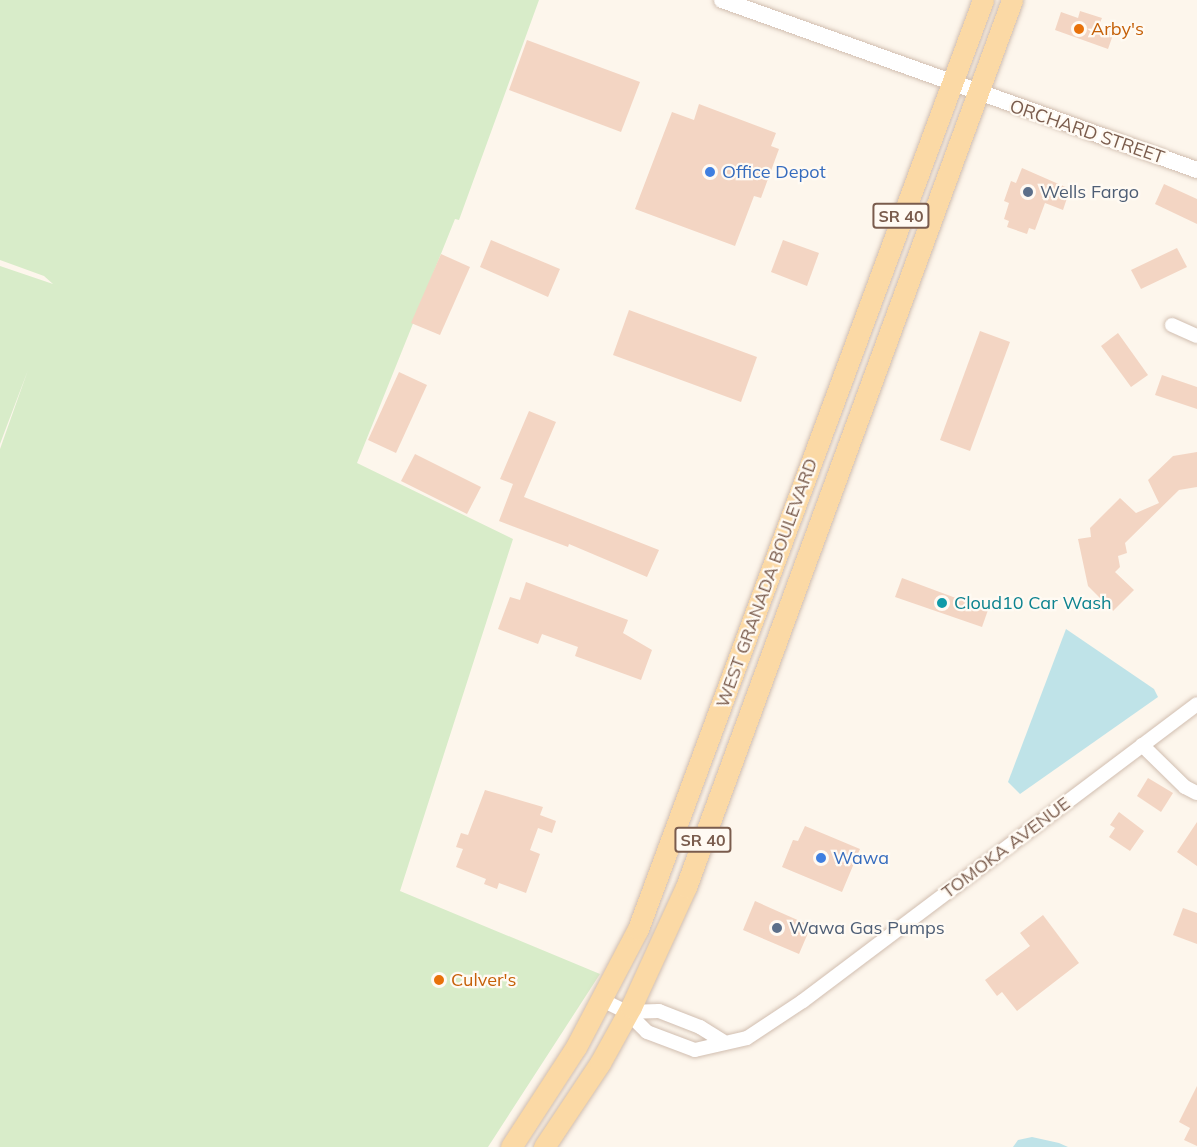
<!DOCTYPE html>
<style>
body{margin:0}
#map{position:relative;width:1197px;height:1147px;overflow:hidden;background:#fdf6ec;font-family:Mulish,sans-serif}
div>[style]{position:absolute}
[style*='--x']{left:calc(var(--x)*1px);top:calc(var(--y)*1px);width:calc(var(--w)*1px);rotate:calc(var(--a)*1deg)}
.green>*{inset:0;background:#d8ecc9}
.water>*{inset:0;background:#bfe3e8}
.building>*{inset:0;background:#f3d5c3}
.roads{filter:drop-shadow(0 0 2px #d1beb0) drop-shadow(0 0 2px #d1beb0)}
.minor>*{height:14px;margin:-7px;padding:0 7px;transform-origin:7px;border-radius:7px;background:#fff}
.tertiary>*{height:16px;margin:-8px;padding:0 8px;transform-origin:8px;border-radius:8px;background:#fff}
.primary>*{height:21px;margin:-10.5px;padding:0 10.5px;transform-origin:10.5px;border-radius:10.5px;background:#fbd9a5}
.dots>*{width:16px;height:16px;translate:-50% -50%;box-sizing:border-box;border:3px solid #fffaf3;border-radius:50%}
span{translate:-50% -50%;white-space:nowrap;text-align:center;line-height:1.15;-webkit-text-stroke:4.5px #fffaf3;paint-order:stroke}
.shield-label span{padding:2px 4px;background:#fffaf3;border:2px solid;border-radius:4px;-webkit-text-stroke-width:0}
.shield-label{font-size:16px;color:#7a5c4d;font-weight:700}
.food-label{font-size:18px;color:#c56008}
.left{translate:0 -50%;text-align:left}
.street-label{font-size:18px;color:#7a5c4d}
.shop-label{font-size:18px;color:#366cbe}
.service-label{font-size:18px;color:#4e5e75}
.culture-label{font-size:18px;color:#0d838f}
</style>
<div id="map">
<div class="green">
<div style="clip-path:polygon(0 0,539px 0,459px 220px,455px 219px,357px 463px,513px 539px,400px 891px,600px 974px,488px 1147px,0 1147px,0 449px,28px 370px,0 444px,0 266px,53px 284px,44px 276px,0 260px)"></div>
</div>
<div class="water">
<div style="clip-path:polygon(1066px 629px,1154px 689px,1158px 697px,1020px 794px,1008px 782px)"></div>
<div style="clip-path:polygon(1032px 1137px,1059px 1143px,1068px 1147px,1013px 1147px,1018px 1140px)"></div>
</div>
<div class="building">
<div style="clip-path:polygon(1080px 11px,1102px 18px,1098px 27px,1114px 32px,1108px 49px,1055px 30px,1061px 12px,1078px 18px)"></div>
<div style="clip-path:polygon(527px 40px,640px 82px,621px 132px,509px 90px)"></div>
<div style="clip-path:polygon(699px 104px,776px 133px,771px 146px,779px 149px,761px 198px,754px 196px,735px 246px,635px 209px,672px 112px,694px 120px)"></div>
<div style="clip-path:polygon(1022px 168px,1070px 189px,1063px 210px,1045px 203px,1035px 230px,1029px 228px,1027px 234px,1007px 227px,1009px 221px,1004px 219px,1009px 203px,1004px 201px,1011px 181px,1016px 183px)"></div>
<div style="clip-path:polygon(1164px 184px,1197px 199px,1197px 224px,1155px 204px)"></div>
<div style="clip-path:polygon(491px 240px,560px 269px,548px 297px,480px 267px)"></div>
<div style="clip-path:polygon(783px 240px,819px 253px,807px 286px,771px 272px)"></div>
<div style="clip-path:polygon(1177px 248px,1187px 267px,1141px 289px,1131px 270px)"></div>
<div style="clip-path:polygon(441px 254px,470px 267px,440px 335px,411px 323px)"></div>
<div style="clip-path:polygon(629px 310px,757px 357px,741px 402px,613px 355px)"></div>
<div style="clip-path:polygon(980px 331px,1010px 342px,970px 451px,940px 440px)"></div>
<div style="clip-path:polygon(1118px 333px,1148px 375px,1131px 387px,1101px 346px)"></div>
<div style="clip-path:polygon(399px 372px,427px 385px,396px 453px,368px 440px)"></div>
<div style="clip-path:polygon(1162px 375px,1197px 387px,1197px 409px,1155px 395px)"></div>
<div style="clip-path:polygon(529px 411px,556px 422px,524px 497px,659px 550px,647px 577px,569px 544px,568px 547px,499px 521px,513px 484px,500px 479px)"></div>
<div style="clip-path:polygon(1197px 452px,1197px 487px,1179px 490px,1125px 543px,1127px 553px,1118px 556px,1120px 567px,1115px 572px,1134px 590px,1113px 611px,1088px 586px,1078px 539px,1091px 537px,1090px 528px,1120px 498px,1136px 513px,1159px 503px,1148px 480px,1173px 456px)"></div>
<div style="clip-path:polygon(415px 454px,481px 487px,467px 514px,401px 481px)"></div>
<div style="clip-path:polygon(902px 578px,988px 610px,982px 627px,895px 597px)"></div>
<div style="clip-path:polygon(526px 582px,628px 620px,623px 633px,652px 650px,641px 680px,575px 656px,578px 647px,542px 634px,538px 644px,498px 629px,510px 597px,520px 600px)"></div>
<div style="clip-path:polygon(1148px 778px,1173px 793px,1161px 812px,1137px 796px)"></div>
<div style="clip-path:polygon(485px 790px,543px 807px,540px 815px,556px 821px,552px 833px,538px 828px,530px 850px,540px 854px,526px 893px,499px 883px,497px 889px,484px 884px,486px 879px,456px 867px,463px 849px,456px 847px,461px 833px,468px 835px)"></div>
<div style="clip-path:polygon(1119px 812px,1144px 831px,1130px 851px,1109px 837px,1115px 828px,1110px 825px)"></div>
<div style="clip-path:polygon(1197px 822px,1197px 866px,1177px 852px)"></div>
<div style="clip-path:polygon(805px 826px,860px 849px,842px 892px,782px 867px,793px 840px,798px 841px)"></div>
<div style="clip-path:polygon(755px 901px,811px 926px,799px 954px,743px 930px)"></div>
<div style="clip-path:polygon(1183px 908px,1197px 913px,1197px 944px,1173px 935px)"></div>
<div style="clip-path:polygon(1043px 915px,1079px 963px,1017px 1011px,1002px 992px,997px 996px,985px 980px,1030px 946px,1020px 933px)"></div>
<div style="clip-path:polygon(1197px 1086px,1197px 1146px,1184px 1140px,1190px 1128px,1179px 1122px)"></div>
</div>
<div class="roads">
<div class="minor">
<div style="--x:1172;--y:325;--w:27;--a:24"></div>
<div style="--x:1142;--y:745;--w:60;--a:44.3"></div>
<div style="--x:1185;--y:787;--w:13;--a:27"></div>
<div style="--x:602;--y:1000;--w:28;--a:26"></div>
<div style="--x:627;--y:1012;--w:28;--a:45"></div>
<div style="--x:647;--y:1032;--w:51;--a:20.6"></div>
<div style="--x:695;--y:1050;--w:53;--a:-13"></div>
<div style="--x:747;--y:1038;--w:67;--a:-33.5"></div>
<div style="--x:803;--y:1001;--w:493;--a:-37"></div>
<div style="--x:627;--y:1012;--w:32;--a:-2"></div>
<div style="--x:659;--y:1011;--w:44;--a:21.3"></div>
<div style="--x:700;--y:1027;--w:26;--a:32"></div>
</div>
<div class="tertiary">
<div style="--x:722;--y:0;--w:505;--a:19.69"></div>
</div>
<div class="primary">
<div style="--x:511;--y:1147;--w:119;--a:-57"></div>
<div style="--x:576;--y:1047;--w:133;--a:-62.3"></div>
<div style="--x:638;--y:929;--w:991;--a:-69.63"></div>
<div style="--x:544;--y:1147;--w:101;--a:-56.3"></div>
<div style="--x:600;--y:1063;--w:64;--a:-61"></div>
<div style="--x:631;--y:1007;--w:132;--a:-65.4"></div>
<div style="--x:686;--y:887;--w:945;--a:-69.82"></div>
</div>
</div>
<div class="dots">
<div style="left:1079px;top:29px;background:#e8710a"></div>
<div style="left:710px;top:172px;background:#3f7fe0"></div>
<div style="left:1028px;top:192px;background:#5c6f8a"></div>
<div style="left:942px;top:603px;background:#0f9aa8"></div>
<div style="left:821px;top:858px;background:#3f7fe0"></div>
<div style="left:777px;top:928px;background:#5c6f8a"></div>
<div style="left:439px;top:980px;background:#e8710a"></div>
</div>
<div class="shield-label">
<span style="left:901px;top:216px">SR 40</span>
<span style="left:703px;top:840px">SR 40</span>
</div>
<div class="food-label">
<span class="left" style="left:1091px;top:29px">Arby's</span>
<span class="left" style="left:451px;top:980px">Culver's</span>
</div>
<div class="street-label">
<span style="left:1087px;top:132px;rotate:19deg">ORCHARD STREET</span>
<span style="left:767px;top:583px;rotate:-70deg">WEST GRANADA BOULEVARD</span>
<span style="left:1006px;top:848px;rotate:-37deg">TOMOKA AVENUE</span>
</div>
<div class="shop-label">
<span class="left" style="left:722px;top:172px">Office Depot</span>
<span class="left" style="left:833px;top:858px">Wawa</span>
</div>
<div class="service-label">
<span class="left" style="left:1040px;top:192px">Wells Fargo</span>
<span class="left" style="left:789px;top:928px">Wawa Gas Pumps</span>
</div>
<div class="culture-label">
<span class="left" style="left:954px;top:603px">Cloud10 Car Wash</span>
</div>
</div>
